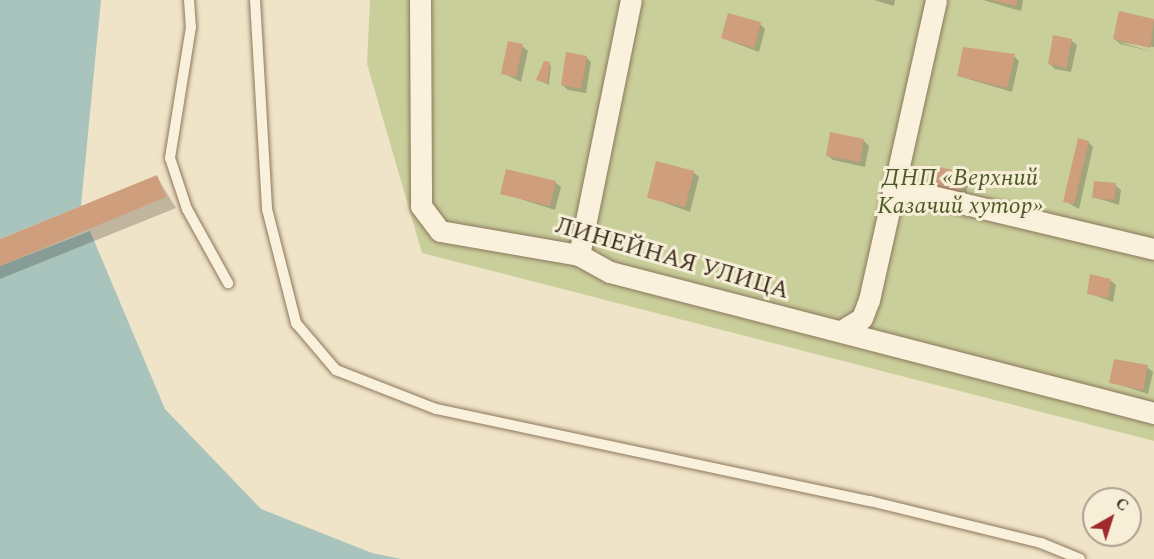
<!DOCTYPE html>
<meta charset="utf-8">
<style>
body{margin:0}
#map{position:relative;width:1154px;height:559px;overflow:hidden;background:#f0e4c8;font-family:Spectral,serif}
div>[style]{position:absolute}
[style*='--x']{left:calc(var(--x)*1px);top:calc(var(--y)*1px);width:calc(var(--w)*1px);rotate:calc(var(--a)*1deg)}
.green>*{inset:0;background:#c9cf9b}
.water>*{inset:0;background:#a9c4bc}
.shadow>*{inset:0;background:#0003}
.building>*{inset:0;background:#cf9f7d}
.roads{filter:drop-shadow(0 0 2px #8d765c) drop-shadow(0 0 2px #8d765c)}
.lane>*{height:10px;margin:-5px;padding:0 5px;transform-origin:5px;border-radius:5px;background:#faf1dc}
.street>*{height:21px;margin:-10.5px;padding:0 10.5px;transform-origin:10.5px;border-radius:10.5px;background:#faf1dc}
span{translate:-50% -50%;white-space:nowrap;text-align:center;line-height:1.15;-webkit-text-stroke:6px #f7eed8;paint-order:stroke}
.park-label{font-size:24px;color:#4d5a26;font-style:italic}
.street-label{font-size:24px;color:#3d2e20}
.north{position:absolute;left:1082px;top:487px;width:60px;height:60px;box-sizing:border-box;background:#f7eed8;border:2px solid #ada18e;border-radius:50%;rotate:39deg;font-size:16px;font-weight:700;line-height:24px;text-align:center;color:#3d2e20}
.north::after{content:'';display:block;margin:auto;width:21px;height:27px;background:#9e2a2b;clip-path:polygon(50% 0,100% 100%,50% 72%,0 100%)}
</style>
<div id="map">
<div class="green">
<div style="clip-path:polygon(370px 0,1154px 0,1154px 441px,422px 253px,367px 64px)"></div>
</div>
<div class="water">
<div style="clip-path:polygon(0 0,101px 0,81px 206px,0 239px)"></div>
<div style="clip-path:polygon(90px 231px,165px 409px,261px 509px,372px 553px,401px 559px,0 559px,0 266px)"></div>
</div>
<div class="shadow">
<div style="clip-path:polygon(874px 0,895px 0,894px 6px)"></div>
<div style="clip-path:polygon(983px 0,1023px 0,1021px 11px)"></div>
<div style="clip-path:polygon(1120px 13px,1154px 21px,1154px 47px,1118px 42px,1154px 52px,1120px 44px,1114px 38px)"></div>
<div style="clip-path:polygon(760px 24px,765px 29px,759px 52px,722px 38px)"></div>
<div style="clip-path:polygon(1071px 40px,1077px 45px,1071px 72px,1055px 69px,1049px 63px)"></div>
<div style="clip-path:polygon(522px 46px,528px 51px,521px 82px,503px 73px)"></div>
<div style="clip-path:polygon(1014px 56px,1019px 61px,1012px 92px,958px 76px)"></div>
<div style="clip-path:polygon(586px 57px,591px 62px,586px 93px,568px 90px,562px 85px)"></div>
<div style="clip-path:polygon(549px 64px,551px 66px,549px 85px,538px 80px)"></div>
<div style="clip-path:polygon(832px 134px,864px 141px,869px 146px,865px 167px,833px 160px,827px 155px)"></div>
<div style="clip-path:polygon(1088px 142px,1093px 147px,1079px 209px,1065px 201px)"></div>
<div style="clip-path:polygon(693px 172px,699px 177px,690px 212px,649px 197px)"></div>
<div style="clip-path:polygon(964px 174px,969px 180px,965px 199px,929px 186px)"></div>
<div style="clip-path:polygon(157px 177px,176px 208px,0 279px,0 240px)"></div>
<div style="clip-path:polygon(555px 182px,561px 187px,555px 210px,502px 193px)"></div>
<div style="clip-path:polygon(1115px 185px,1121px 190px,1119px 205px,1093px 197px)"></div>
<div style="clip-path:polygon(1110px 280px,1116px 285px,1113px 302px,1088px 293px)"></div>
<div style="clip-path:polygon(1147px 367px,1153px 372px,1148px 394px,1111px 382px)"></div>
</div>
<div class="building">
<div style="clip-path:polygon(991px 0,1017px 0,1016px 6px)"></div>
<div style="clip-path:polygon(1119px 11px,1154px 19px,1150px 48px,1113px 39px)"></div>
<div style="clip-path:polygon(728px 13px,761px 22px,754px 48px,721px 38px)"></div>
<div style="clip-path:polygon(1053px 35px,1072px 39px,1066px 68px,1048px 64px)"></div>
<div style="clip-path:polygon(508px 41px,523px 44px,516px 77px,501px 74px)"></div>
<div style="clip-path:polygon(963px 47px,1015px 54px,1007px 88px,957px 76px)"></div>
<div style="clip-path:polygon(566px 52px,587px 56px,581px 89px,561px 85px)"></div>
<div style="clip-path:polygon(544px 61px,550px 62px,547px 83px,536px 80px)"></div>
<div style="clip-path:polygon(830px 132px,864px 139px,860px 162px,826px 156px)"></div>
<div style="clip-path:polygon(1078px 138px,1089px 141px,1074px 204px,1063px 202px)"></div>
<div style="clip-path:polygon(656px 161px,694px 171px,685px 207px,647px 198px)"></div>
<div style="clip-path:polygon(932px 165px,965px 173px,960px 194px,927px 186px)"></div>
<div style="clip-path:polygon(506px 169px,556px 181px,550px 206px,500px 194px)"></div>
<div style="clip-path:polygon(157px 175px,166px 197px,0 266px,0 239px)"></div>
<div style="clip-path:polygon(1094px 181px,1116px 183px,1114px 200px,1092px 198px)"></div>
<div style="clip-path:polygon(1090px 274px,1111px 279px,1108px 298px,1087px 294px)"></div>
<div style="clip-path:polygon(1114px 359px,1148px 365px,1143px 390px,1109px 383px)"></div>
</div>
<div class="roads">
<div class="lane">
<div style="--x:189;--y:0;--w:27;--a:86"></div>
<div style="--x:191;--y:27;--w:133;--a:99.1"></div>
<div style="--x:170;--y:158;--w:54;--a:71.6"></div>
<div style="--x:187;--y:209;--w:85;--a:61"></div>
<div style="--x:255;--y:0;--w:209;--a:86.7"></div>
<div style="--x:267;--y:209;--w:118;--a:75.7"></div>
<div style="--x:296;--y:323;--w:62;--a:49.6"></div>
<div style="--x:336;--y:370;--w:107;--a:21.3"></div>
<div style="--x:436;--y:409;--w:444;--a:12"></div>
<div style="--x:870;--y:501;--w:176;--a:13.8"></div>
<div style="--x:1041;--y:543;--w:42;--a:22.3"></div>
</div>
<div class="street">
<div style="--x:420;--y:0;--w:206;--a:89.7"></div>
<div style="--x:421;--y:206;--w:31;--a:53"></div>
<div style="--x:440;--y:231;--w:141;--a:9.8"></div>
<div style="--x:579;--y:255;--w:35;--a:29"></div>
<div style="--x:610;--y:272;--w:562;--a:14.53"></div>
<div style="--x:898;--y:188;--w:263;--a:13.4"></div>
<div style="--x:579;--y:255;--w:260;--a:-78.5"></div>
<div style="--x:843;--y:330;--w:22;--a:-32"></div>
<div style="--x:862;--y:318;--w:19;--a:-69"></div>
<div style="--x:869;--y:300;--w:307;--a:-77.4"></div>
</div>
</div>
<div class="park-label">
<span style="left:960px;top:193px">ДНП «Верхний<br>Казачий хутор»</span>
</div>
<div class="street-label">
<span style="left:672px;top:259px;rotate:16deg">ЛИНЕЙНАЯ УЛИЦА</span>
</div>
<div class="north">С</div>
</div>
